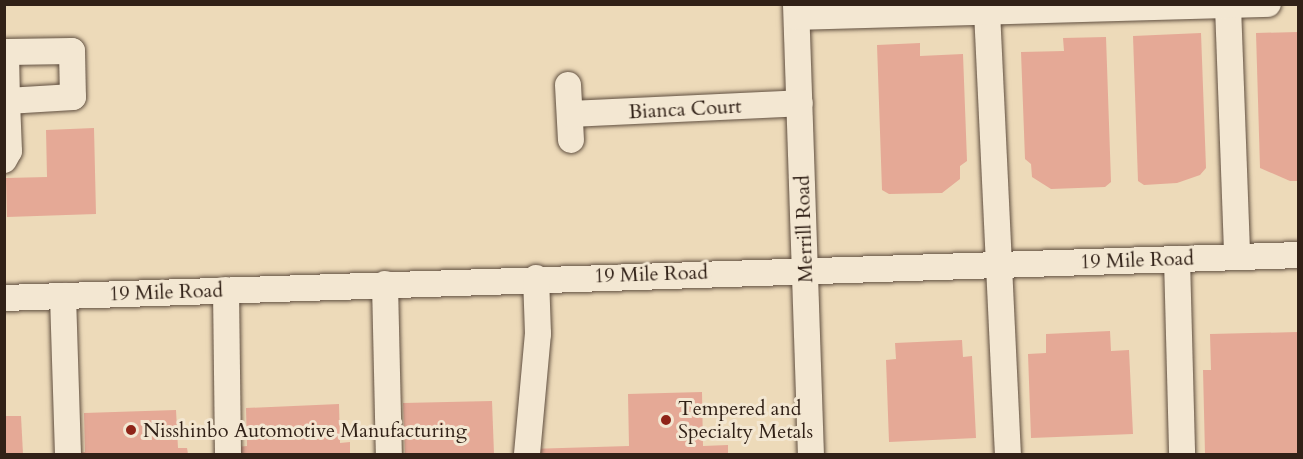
<!DOCTYPE html>
<style>
body{margin:0}
#map{position:relative;width:1303px;height:459px;overflow:hidden;background:#eddab9;font-family:Cardo,serif}
div>[style]{position:absolute}
[style*='--x']{left:calc(var(--x)*1px);top:calc(var(--y)*1px);width:calc(var(--w)*1px);rotate:calc(var(--a)*1deg)}
.building>*{inset:0;background:#e5a996}
.roads{filter:drop-shadow(0 0 2px #604f40) drop-shadow(0 0 2px #604f40)}
.minor>*{height:26px;margin:-13px;padding:0 13px;transform-origin:13px;border-radius:13px;background:#f3e7d2}
.dots>*{width:16px;height:16px;translate:-50% -50%;box-sizing:border-box;border:3px solid #f3e7d2;border-radius:50%}
span{translate:-50% -50%;white-space:nowrap;text-align:center;line-height:1.15;-webkit-text-stroke:6px #f3e7d2;paint-order:stroke}
.street-label{font-size:20px;color:#312117}
.poi-label{font-size:20px;color:#312117}
.left{translate:0 -50%;text-align:left}
.frame{position:absolute;inset:0;border:6px solid #312117;pointer-events:none}
</style>
<div id="map">
<div class="building">
<div style="clip-path:polygon(1298px 32px,1298px 181px,1290px 181px,1260px 168px,1256px 33px)"></div>
<div style="clip-path:polygon(1201px 33px,1206px 168px,1200px 175px,1177px 183px,1144px 185px,1138px 181px,1133px 36px)"></div>
<div style="clip-path:polygon(1106px 37px,1111px 182px,1105px 187px,1051px 189px,1032px 177px,1031px 164px,1025px 159px,1021px 52px,1064px 51px,1063px 38px)"></div>
<div style="clip-path:polygon(920px 43px,920px 56px,963px 54px,967px 161px,960px 166px,960px 179px,942px 193px,889px 194px,882px 190px,877px 45px)"></div>
<div style="clip-path:polygon(94px 128px,96px 214px,7px 217px,6px 178px,47px 177px,46px 130px)"></div>
<div style="clip-path:polygon(1110px 331px,1111px 351px,1129px 350px,1133px 434px,1031px 438px,1028px 354px,1046px 353px,1046px 334px)"></div>
<div style="clip-path:polygon(1298px 332px,1298px 454px,1205px 454px,1203px 370px,1211px 370px,1210px 334px)"></div>
<div style="clip-path:polygon(962px 340px,963px 357px,972px 356px,976px 438px,889px 442px,886px 360px,896px 359px,895px 343px)"></div>
<div style="clip-path:polygon(702px 392px,703px 446px,728px 445px,728px 454px,529px 454px,529px 449px,629px 446px,628px 394px)"></div>
<div style="clip-path:polygon(492px 401px,494px 454px,405px 454px,403px 403px)"></div>
<div style="clip-path:polygon(339px 404px,340px 443px,350px 442px,350px 454px,236px 454px,236px 447px,247px 446px,246px 408px)"></div>
<div style="clip-path:polygon(176px 410px,178px 448px,187px 448px,188px 454px,74px 454px,85px 452px,84px 413px)"></div>
<div style="clip-path:polygon(5px 416px,21px 416px,23px 454px,5px 454px)"></div>
</div>
<div class="roads">
<div class="minor">
<div style="--x:796;--y:4;--w:450;--a:88.1"></div>
<div style="--x:1228;--y:6;--w:251;--a:87.9"></div>
<div style="--x:987;--y:11;--w:443;--a:87.3"></div>
<div style="--x:797;--y:17;--w:471;--a:-1.6"></div>
<div style="--x:568;--y:85;--w:55;--a:86.9"></div>
<div style="--x:570;--y:114;--w:230;--a:-2.7"></div>
<div style="--x:4;--y:160;--w:10;--a:-61"></div>
<div style="--x:9;--y:151;--w:50;--a:-92.3"></div>
<div style="--x:7;--y:101;--w:46;--a:-91.2"></div>
<div style="--x:6;--y:55;--w:3;--a:-72"></div>
<div style="--x:7;--y:52;--w:65;--a:-0.9"></div>
<div style="--x:72;--y:51;--w:46;--a:88.8"></div>
<div style="--x:73;--y:97;--w:66;--a:176.5"></div>
<div style="--x:1177;--y:259;--w:195;--a:88.5"></div>
<div style="--x:385;--y:284;--w:170;--a:88.7"></div>
<div style="--x:226;--y:290;--w:164;--a:89.3"></div>
<div style="--x:63;--y:296;--w:158;--a:88.2"></div>
<div style="--x:4;--y:298;--w:1295;--a:-1.9"></div>
<div style="--x:527;--y:454;--w:121;--a:-84.8"></div>
<div style="--x:538;--y:334;--w:56;--a:-92"></div>
</div>
</div>
<div class="dots">
<div style="left:666px;top:420px;background:#8f2418"></div>
<div style="left:131px;top:430px;background:#8f2418"></div>
</div>
<div class="street-label">
<span style="left:685px;top:109px;rotate:-3deg">Bianca Court</span>
<span style="left:804px;top:229px;rotate:-92deg">Merrill Road</span>
<span style="left:1137px;top:260px;rotate:-2deg">19 Mile Road</span>
<span style="left:651px;top:274px;rotate:-2deg">19 Mile Road</span>
<span style="left:166px;top:292px;rotate:-2deg">19 Mile Road</span>
</div>
<div class="poi-label">
<span class="left" style="left:678px;top:420px">Tempered and<br>Specialty Metals</span>
<span class="left" style="left:143px;top:430px">Nisshinbo Automotive Manufacturing</span>
</div>
<div class="frame"></div>
</div>
